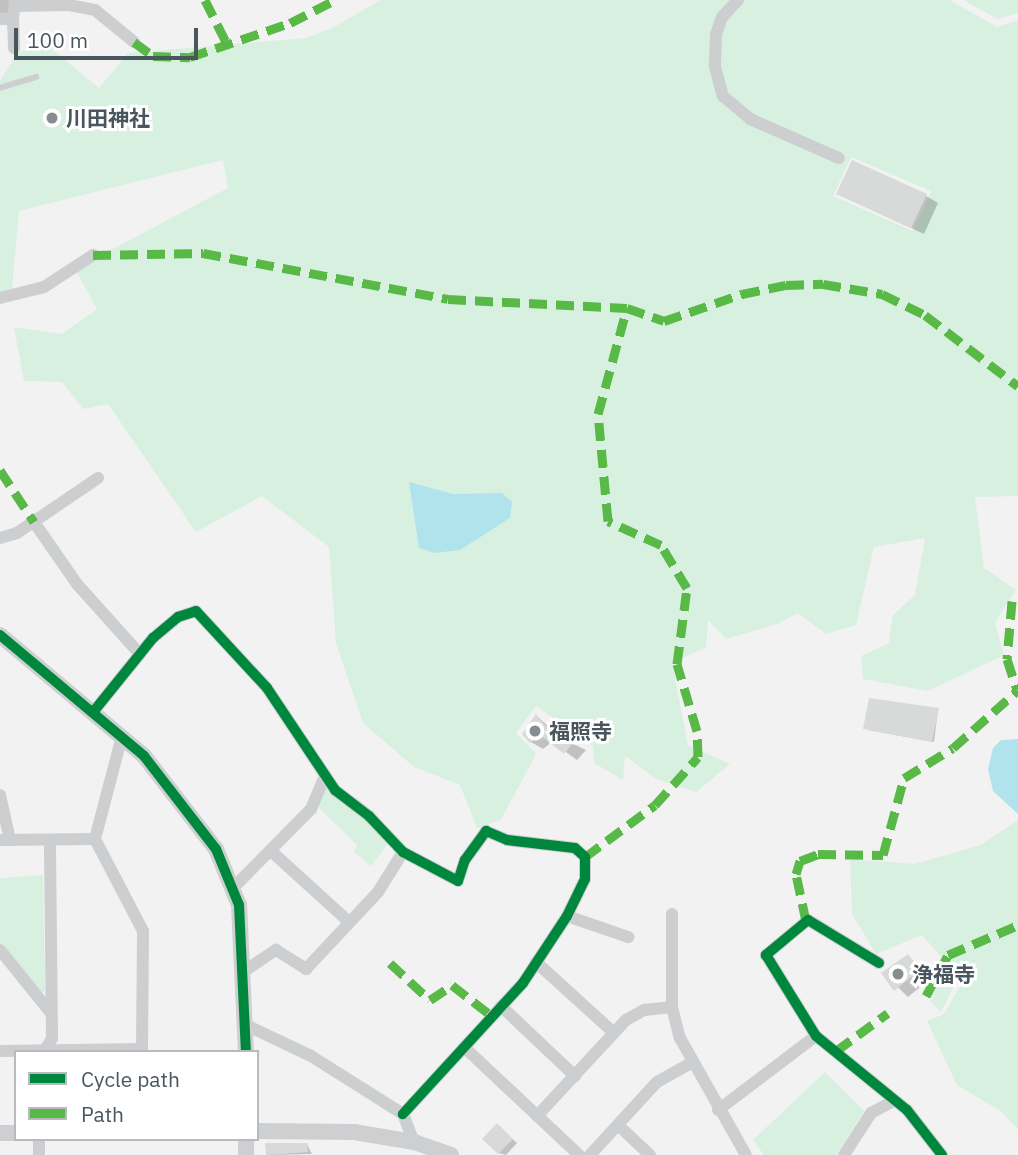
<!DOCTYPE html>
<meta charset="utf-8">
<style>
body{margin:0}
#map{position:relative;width:1018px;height:1155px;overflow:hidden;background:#f2f2f2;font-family:"IBM Plex Sans","Noto Sans JP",sans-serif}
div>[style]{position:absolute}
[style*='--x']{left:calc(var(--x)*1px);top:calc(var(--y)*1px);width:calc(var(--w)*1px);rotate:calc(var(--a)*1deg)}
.green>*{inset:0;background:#d8f0e0}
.water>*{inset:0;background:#b0e3eb}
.shadow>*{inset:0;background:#0003}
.building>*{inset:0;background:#d8dada}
.lane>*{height:6px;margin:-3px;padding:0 3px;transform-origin:3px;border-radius:3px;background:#ccced0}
.street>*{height:12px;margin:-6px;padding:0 6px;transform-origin:6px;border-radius:6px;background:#ccced0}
.secondary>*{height:16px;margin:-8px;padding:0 8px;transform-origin:8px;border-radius:8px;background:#cdcfd1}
.quiet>*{height:9px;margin-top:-4.5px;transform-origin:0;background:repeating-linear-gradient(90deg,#58b947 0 18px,transparent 0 27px)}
.cycleway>*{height:10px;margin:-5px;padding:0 5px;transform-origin:5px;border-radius:5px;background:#00873e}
.dots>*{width:19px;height:19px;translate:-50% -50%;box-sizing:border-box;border:4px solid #fff;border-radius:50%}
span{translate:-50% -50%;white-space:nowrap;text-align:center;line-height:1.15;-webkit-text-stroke:6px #fff;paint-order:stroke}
.poi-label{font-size:21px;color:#4a565e;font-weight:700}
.left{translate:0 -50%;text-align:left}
.legend{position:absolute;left:14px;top:1050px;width:245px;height:91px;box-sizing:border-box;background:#fff;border:2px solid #b7bbbf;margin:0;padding:9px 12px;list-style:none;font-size:21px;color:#4a565e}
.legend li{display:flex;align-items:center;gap:14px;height:35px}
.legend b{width:35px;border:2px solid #b7bbbf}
.scale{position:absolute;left:14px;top:28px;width:184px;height:32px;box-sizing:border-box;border:4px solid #4a565e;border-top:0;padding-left:9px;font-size:21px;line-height:24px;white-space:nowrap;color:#4a565e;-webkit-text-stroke:5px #fff;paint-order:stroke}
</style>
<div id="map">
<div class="green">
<div style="clip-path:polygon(evenodd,381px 0,950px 0,997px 27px,1018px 20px,1018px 496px,975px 497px,984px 568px,1016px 590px,995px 622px,1004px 655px,928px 691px,863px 679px,861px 656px,889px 643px,893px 615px,915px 595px,925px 538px,874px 547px,856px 625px,826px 634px,798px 613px,777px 624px,726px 639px,708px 620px,706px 647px,672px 663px,688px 745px,730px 764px,696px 792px,656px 779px,625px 756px,623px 780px,594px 763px,593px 746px,536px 706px,516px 733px,536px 754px,501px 820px,477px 828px,460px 785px,414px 767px,363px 723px,336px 643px,329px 547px,262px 496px,196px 532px,108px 404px,83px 409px,62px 382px,24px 381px,14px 327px,62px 334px,97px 309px,75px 269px,228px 188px,223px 160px,19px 211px,12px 288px,0 293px,0 81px,18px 52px,48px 46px,99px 88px,128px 53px,306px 38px,332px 28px,381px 0,851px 157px,931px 191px,913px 231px,833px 196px,851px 157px)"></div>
<div style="clip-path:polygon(963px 0,1018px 0,1018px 13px,998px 19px)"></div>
<div style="clip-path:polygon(326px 786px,390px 841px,371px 866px,354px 852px,357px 845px,318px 807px)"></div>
<div style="clip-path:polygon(1018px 820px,1018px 1130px,1002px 1112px,957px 1085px,927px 1021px,944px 1014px,963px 981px,922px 935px,876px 954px,852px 914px,850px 859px,915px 864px,981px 845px)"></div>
<div style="clip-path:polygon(43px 875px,45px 991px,40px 994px,0 942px,0 878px)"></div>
<div style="clip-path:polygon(945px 964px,958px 977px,941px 1012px,931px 1002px)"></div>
<div style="clip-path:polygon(825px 1072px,864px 1111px,836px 1155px,764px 1155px,753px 1140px)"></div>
</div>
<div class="water">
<div style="clip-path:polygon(409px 482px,453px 494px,502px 493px,512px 502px,510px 518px,460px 550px,434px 553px,419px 548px)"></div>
<div style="clip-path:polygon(1018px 739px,1018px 814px,993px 791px,988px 769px,993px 748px,1001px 740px)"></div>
</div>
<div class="shadow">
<div style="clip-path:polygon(0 0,15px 0,14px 15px,0 17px)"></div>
<div style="clip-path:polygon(926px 196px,938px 203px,924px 234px,850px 200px)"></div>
<div style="clip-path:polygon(938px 710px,934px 742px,868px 730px)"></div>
<div style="clip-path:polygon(537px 716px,561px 738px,586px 750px,577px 760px,552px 742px,543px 749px,531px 742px)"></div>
<div style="clip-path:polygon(908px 956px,931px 978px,908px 997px,883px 973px)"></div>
<div style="clip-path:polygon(498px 1126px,517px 1143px,506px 1155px,499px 1153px)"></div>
<div style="clip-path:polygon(307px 1144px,312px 1154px,267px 1155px,267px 1145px)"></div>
</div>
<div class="building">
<div style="clip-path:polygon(852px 160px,927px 194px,911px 228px,836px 194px)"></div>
<div style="clip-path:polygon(869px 698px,939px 708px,932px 742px,863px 729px)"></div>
<div style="clip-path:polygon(536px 714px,557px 740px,563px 733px,574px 742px,564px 754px,540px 735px,530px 743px,522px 734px)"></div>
<div style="clip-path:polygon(908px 954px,920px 970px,894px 991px,881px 973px)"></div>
<div style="clip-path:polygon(497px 1123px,513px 1139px,498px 1154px,482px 1139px)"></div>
<div style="clip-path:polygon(265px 1143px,307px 1143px,308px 1152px,266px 1155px)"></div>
</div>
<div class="lane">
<div style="--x:0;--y:88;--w:38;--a:-17"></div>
</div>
<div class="street">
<div style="--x:738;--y:0;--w:23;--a:133"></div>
<div style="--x:722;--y:17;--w:18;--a:109"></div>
<div style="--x:716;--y:34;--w:33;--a:92"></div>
<div style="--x:715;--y:67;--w:30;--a:75"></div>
<div style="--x:723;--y:96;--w:35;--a:40"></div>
<div style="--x:750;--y:119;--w:97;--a:23.7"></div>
<div style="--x:15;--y:6;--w:54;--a:-1.1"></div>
<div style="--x:69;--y:5;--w:26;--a:11"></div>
<div style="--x:95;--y:10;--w:50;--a:39.4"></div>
<div style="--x:0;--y:19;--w:13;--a:0"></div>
<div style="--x:13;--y:19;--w:19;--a:-84"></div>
<div style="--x:13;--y:19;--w:29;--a:88"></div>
<div style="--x:0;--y:298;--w:45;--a:-14"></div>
<div style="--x:44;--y:287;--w:59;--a:-33.1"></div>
<div style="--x:34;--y:522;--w:75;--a:55.3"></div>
<div style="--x:77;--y:584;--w:93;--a:48.1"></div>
<div style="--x:0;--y:538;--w:18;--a:-16"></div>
<div style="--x:17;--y:533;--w:98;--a:-34.2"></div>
<div style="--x:94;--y:711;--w:94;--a:-51.1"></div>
<div style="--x:153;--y:638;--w:33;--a:-40"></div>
<div style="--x:178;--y:617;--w:19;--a:-18"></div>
<div style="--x:196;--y:611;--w:105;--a:47.3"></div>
<div style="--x:267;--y:688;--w:123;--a:56.3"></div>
<div style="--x:335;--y:790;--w:43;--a:37.4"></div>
<div style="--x:369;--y:816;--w:50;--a:46.6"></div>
<div style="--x:403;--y:852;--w:62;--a:27.8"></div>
<div style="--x:458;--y:881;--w:22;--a:-72"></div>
<div style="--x:465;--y:860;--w:36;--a:-54"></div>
<div style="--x:486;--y:831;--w:23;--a:23"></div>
<div style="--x:507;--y:840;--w:68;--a:6.7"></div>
<div style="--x:575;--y:848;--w:13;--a:42"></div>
<div style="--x:585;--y:857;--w:22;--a:90"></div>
<div style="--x:585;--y:879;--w:41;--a:115.9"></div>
<div style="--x:567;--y:916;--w:80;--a:123.3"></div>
<div style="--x:523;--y:983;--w:178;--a:132.5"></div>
<div style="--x:0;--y:795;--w:46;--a:77.5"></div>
<div style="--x:0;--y:840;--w:95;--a:-0.6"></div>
<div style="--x:271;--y:851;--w:105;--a:42.3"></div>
<div style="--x:234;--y:887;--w:110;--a:-45.4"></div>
<div style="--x:311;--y:809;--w:36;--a:-67"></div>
<div style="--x:672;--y:914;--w:93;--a:90"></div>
<div style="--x:672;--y:1007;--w:32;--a:76"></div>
<div style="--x:680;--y:1038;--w:134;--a:60.6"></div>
<div style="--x:567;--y:916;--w:65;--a:19"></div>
<div style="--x:0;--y:950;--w:81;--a:51"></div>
<div style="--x:536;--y:962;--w:105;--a:42.3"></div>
<div style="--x:879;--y:963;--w:83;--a:-148.8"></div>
<div style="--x:808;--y:920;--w:55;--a:140.2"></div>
<div style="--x:766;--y:955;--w:95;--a:58.3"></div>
<div style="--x:816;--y:1036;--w:117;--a:39.1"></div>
<div style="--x:907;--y:1110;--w:57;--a:52.1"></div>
<div style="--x:243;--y:972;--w:40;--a:-34"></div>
<div style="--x:276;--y:950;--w:36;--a:32"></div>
<div style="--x:306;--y:969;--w:105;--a:-46.9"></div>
<div style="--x:378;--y:892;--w:47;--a:-58"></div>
<div style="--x:501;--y:1006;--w:102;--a:43.4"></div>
<div style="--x:246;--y:1025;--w:72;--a:25.5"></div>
<div style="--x:311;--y:1056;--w:109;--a:32.2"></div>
<div style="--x:403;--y:1114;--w:30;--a:69"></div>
<div style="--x:464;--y:1047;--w:158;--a:43.2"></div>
<div style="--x:0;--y:1051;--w:142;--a:-0.8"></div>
<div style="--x:142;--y:1049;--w:118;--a:-89.5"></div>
<div style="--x:143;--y:931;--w:104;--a:-117.6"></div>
<div style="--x:95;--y:839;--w:106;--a:-75.3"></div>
<div style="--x:44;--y:1052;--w:16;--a:-60"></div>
<div style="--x:52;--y:1038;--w:198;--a:-90.6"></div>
<div style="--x:718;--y:1110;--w:123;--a:-37.1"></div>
<div style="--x:537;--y:1116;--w:131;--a:-47.2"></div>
<div style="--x:626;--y:1020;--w:21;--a:-29"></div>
<div style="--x:644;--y:1010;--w:28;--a:-6"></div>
<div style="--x:618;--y:1125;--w:44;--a:43.2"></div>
<div style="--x:39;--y:1155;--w:16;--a:-90"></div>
<div style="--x:590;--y:1155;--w:99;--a:-47.5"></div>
<div style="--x:657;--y:1082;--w:39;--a:-29"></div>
<div style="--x:844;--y:1155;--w:50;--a:-57.3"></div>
<div style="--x:871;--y:1113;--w:26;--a:-28"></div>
</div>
<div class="secondary">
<div style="--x:0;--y:635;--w:188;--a:40"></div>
<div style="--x:144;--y:756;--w:118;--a:52.3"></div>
<div style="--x:216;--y:849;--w:61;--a:67.7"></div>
<div style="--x:239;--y:905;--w:147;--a:87.3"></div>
<div style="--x:257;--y:1131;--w:97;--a:0.6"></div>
<div style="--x:354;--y:1132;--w:61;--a:9.5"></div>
<div style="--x:414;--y:1142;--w:39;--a:19"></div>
<div style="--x:0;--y:1133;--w:16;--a:0"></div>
<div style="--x:246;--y:1139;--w:16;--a:90"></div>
</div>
<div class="quiet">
<div style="--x:205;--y:0;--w:51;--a:63.4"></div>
<div style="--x:134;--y:42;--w:24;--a:36"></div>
<div style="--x:153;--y:56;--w:37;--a:2"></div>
<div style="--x:190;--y:57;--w:106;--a:-18.8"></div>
<div style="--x:290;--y:23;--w:51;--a:-27.1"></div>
<div style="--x:93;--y:255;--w:110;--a:-1"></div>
<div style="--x:203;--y:253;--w:249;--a:10.6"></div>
<div style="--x:448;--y:299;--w:179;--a:2.9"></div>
<div style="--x:627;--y:308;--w:39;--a:19"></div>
<div style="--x:664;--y:321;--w:83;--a:-19.1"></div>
<div style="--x:742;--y:294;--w:45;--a:-11.6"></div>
<div style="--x:786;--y:285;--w:37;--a:-2"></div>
<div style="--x:823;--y:284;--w:60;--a:9.6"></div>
<div style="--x:882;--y:294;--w:48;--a:26"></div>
<div style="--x:925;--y:315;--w:117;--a:37.4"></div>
<div style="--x:0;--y:470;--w:62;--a:56.8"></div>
<div style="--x:1012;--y:601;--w:58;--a:94.9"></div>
<div style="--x:1007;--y:659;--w:32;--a:72"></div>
<div style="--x:585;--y:857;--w:87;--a:-36.6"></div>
<div style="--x:655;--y:805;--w:64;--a:-48.1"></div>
<div style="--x:698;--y:757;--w:26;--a:-92"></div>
<div style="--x:697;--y:731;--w:70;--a:-106.6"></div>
<div style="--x:677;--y:664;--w:77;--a:-82.5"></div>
<div style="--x:687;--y:588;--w:50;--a:-121.2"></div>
<div style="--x:661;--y:545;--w:58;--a:-155.6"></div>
<div style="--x:608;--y:521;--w:107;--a:-95.3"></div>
<div style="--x:598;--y:414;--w:110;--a:-74.7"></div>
<div style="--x:806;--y:921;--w:48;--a:-102"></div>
<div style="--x:796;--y:874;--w:14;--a:-73"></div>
<div style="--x:800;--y:861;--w:19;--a:-21"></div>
<div style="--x:818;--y:854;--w:65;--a:0.9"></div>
<div style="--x:883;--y:855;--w:80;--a:-74.7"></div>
<div style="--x:904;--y:778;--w:57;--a:-31.5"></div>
<div style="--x:953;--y:748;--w:87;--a:-41.7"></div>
<div style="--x:390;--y:963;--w:54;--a:42.8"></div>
<div style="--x:430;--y:1000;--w:27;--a:-34"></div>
<div style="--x:452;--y:985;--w:51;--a:37.8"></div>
<div style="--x:926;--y:996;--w:47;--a:-61.8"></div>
<div style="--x:948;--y:955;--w:76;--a:-23.2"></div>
<div style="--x:836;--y:1051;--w:64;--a:-36.2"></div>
</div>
<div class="cycleway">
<div style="--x:0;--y:635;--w:188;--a:40"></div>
<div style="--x:144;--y:756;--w:118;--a:52.3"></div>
<div style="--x:216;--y:849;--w:61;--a:67.7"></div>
<div style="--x:239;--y:905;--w:147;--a:87.3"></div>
<div style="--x:94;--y:711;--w:94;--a:-51.1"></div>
<div style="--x:153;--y:638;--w:33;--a:-40"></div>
<div style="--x:178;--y:617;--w:19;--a:-18"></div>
<div style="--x:196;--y:611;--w:105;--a:47.3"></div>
<div style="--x:267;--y:688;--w:123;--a:56.3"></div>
<div style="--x:335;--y:790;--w:43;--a:37.4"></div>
<div style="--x:369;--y:816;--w:50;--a:46.6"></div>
<div style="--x:403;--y:852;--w:62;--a:27.8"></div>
<div style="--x:458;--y:881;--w:22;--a:-72"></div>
<div style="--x:465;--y:860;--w:36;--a:-54"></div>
<div style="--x:486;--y:831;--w:23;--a:23"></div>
<div style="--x:507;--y:840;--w:68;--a:6.7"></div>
<div style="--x:575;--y:848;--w:13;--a:42"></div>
<div style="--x:585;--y:857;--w:22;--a:90"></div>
<div style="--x:585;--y:879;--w:41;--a:115.9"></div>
<div style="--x:567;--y:916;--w:80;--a:123.3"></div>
<div style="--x:523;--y:983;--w:178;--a:132.5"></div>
<div style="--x:879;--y:963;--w:83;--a:-148.8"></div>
<div style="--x:808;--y:920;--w:55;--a:140.2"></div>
<div style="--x:766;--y:955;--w:95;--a:58.3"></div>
<div style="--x:816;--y:1036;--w:117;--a:39.1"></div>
<div style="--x:907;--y:1110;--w:57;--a:52.1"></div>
</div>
<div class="dots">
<div style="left:52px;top:118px;background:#858d92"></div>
<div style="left:535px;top:731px;background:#858d92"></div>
<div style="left:898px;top:974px;background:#858d92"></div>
</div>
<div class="poi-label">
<span class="left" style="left:66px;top:118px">川田神社</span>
<span class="left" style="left:549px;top:731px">福照寺</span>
<span class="left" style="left:912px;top:974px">浄福寺</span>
</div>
<ul class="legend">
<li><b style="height:9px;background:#00873e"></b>Cycle path</li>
<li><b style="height:9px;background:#58b947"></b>Path</li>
</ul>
<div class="scale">100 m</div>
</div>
